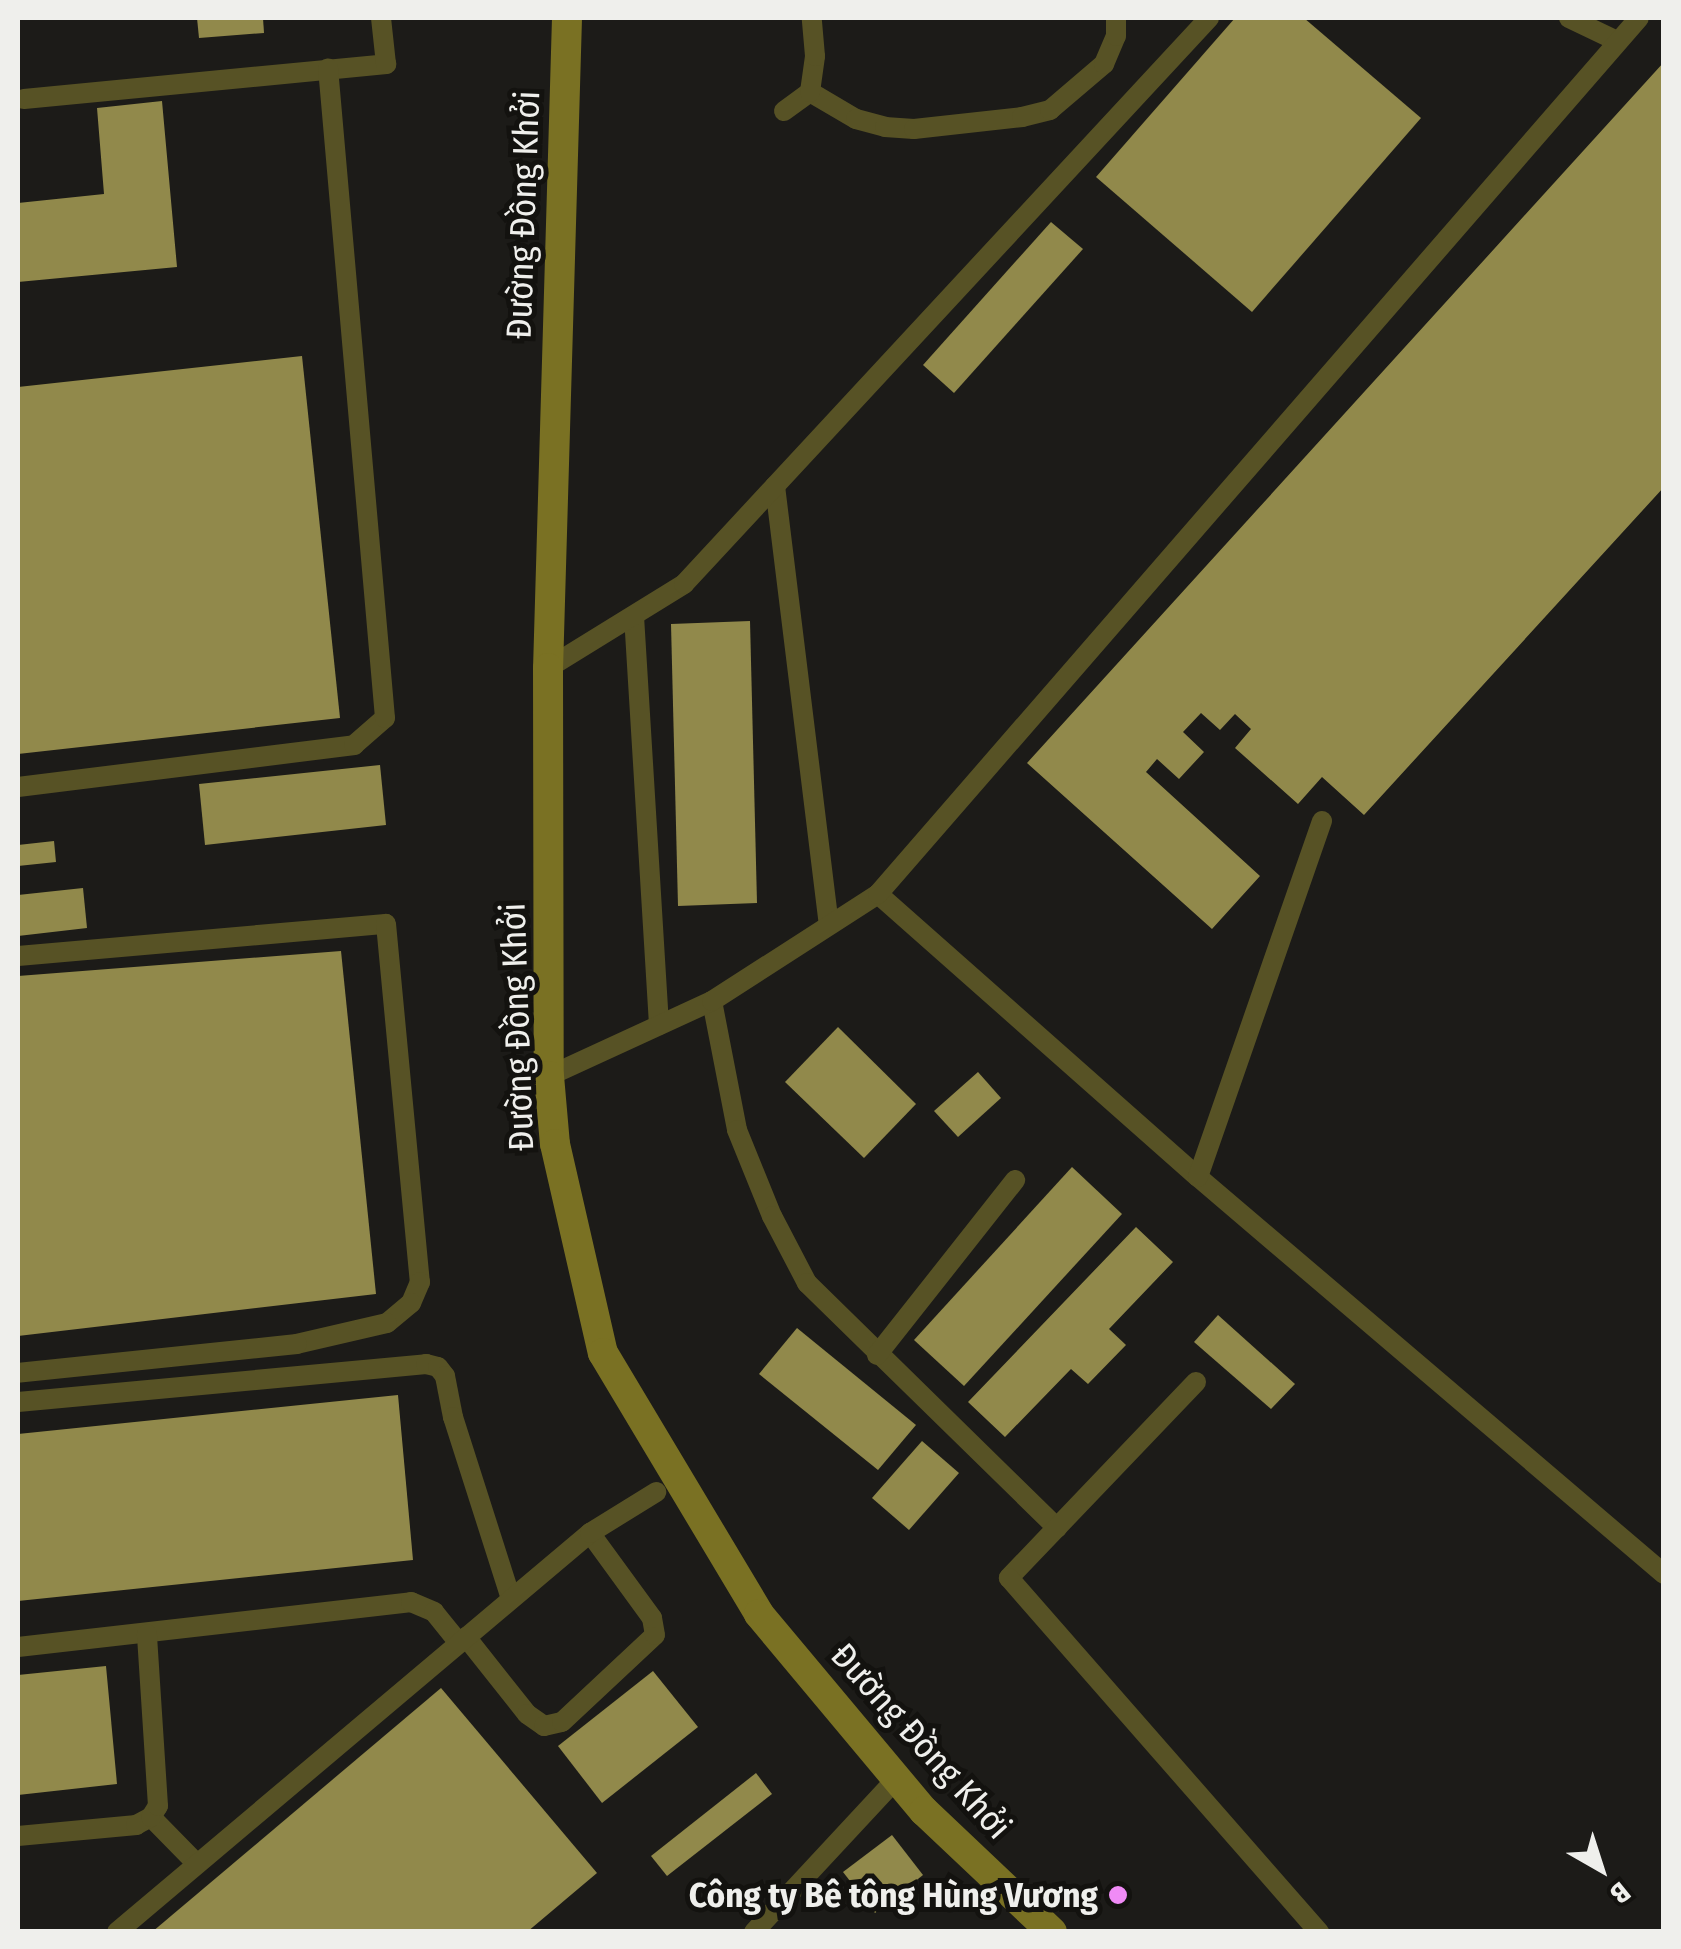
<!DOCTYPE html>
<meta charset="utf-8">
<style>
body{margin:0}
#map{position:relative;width:1681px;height:1949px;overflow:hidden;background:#1c1b18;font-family:"Fira Sans Condensed",sans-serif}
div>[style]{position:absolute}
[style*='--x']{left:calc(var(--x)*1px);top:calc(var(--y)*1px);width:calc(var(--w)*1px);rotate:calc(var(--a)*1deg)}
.building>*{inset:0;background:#91894b}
.lane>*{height:20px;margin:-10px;padding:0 10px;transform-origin:10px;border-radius:10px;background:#575225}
.secondary>*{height:30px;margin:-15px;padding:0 15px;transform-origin:15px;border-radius:15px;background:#7a7123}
.dots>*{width:28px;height:28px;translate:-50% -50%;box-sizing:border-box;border:5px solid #13120f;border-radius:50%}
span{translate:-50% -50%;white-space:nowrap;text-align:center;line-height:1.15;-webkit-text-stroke:10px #13120f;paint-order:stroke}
.street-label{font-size:35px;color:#efefec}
.poi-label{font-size:35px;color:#efefec;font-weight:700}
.right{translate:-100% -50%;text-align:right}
.frame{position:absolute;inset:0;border:20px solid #efefec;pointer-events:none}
.north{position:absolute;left:1551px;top:1819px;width:100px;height:100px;-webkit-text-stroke:8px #13120f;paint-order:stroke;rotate:141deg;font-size:28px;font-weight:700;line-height:40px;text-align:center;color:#efefec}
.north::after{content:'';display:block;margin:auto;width:35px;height:45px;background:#efefec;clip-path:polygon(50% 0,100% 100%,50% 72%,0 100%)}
</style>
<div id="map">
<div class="building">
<div style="clip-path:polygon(197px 18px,263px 18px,264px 33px,199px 38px)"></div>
<div style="clip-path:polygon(1235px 18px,1304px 18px,1421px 118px,1252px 312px,1096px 177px)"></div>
<div style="clip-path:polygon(1664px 62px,1664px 487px,1364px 815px,1322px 777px,1298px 804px,1235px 748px,1251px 729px,1235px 714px,1220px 730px,1201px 713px,1183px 732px,1204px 752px,1179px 779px,1157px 759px,1146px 772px,1260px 876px,1212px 929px,1027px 763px)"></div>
<div style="clip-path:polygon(162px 101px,177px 267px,18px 282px,18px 203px,104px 194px,97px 108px)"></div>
<div style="clip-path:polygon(1051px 222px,1083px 249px,954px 393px,923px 365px)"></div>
<div style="clip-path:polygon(302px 356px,340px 718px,18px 754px,18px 387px)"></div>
<div style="clip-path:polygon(750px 621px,757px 903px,678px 906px,671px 624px)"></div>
<div style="clip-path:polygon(380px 765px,386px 825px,205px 845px,199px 784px)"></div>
<div style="clip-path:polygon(54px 841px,56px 862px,18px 866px,18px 845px)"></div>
<div style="clip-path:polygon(83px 888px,87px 928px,18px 936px,18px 895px)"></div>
<div style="clip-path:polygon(341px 951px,376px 1294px,18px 1336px,18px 976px)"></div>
<div style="clip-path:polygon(838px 1027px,916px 1104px,864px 1158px,785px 1082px)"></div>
<div style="clip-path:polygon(978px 1072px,1001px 1098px,958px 1137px,934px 1111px)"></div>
<div style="clip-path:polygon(1072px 1167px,1122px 1214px,964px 1386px,914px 1340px)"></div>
<div style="clip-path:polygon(1136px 1227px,1173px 1262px,1109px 1329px,1126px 1345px,1088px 1384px,1071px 1369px,1005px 1437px,968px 1402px)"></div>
<div style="clip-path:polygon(1218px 1315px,1295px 1384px,1271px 1409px,1194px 1342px)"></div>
<div style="clip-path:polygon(797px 1328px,916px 1425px,878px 1470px,759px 1374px)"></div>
<div style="clip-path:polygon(398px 1395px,413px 1560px,18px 1601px,18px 1434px)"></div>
<div style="clip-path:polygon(922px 1441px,959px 1473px,909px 1530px,872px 1498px)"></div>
<div style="clip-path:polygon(106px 1666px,117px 1784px,18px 1795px,18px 1675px)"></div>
<div style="clip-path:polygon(653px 1671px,698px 1727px,602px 1803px,558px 1746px)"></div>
<div style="clip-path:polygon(441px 1688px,597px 1873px,527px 1932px,152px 1932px)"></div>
<div style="clip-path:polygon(756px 1773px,772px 1794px,667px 1876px,651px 1856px)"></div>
<div style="clip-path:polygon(892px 1835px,923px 1875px,875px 1913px,843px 1872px)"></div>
</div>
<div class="lane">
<div style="--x:1569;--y:18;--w:51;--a:25.6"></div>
<div style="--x:810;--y:92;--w:53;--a:30.4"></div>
<div style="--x:856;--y:119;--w:30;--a:15"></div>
<div style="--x:885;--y:127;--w:29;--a:4"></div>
<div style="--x:914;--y:129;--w:109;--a:-6.3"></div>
<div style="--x:1022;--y:117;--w:29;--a:-14"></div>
<div style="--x:1050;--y:110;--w:71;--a:-40.4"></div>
<div style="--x:1104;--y:64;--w:30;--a:-67"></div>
<div style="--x:1116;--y:36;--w:18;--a:-90"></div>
<div style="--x:24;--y:99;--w:364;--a:-5.5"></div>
<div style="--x:386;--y:64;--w:46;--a:-96.2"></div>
<div style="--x:784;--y:111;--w:32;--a:-36"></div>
<div style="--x:810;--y:92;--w:36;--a:-82"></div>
<div style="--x:815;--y:56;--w:38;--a:-95"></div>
<div style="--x:775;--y:486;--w:442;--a:83"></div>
<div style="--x:634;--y:616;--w:410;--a:86.5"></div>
<div style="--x:548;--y:668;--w:160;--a:-31.7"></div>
<div style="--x:684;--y:584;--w:772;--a:-47.15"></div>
<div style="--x:18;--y:787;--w:339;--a:-7.1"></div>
<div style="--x:354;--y:745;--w:41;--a:-41.1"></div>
<div style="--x:385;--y:718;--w:652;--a:-95.01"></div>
<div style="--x:878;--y:894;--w:427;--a:41.5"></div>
<div style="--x:1198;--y:1177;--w:612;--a:40.43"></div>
<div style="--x:18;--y:956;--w:369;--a:-5"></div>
<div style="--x:386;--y:924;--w:360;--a:84.6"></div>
<div style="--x:420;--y:1282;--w:23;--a:113"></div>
<div style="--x:411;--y:1303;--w:31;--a:140"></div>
<div style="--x:387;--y:1323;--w:92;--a:166.9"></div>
<div style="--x:297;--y:1344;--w:281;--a:174.1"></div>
<div style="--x:712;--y:1001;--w:131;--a:79"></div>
<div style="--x:737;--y:1130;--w:93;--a:67.9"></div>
<div style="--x:772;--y:1216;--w:76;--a:62.4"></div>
<div style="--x:807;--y:1283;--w:350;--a:44.4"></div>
<div style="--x:549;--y:1076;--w:179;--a:-24.7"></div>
<div style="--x:712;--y:1001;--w:197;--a:-32.8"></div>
<div style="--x:878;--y:894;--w:1160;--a:-49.02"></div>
<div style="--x:1198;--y:1177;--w:377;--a:-70.8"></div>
<div style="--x:877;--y:1355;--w:223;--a:-51.7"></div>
<div style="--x:1196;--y:1382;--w:271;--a:133.7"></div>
<div style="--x:1009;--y:1578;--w:471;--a:48.8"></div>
<div style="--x:18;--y:1402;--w:410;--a:-5.3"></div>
<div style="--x:426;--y:1364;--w:12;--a:14"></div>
<div style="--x:438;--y:1367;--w:11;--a:52"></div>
<div style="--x:445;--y:1376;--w:42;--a:79"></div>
<div style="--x:453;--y:1417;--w:191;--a:72.3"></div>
<div style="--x:466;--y:1637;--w:98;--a:51.6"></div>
<div style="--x:527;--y:1714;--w:21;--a:35"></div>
<div style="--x:544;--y:1726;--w:18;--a:-13"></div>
<div style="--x:562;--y:1722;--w:127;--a:-43.1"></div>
<div style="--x:655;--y:1635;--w:17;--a:-100"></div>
<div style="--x:652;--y:1618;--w:105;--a:-126.1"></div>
<div style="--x:18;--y:1647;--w:396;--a:-6.5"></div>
<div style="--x:411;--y:1602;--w:25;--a:23"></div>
<div style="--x:434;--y:1612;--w:40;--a:51"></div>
<div style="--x:151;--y:1817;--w:63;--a:45.6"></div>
<div style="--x:18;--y:1836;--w:119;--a:-5.3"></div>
<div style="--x:136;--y:1825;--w:17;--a:-28"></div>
<div style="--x:151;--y:1817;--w:13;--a:-58"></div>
<div style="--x:158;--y:1806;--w:172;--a:-93.7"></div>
<div style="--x:117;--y:1932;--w:619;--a:-40.15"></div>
<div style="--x:590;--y:1533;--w:78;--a:-31.8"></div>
<div style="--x:754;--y:1932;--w:210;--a:-47.1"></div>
</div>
<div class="secondary">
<div style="--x:567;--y:18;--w:650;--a:91.67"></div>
<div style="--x:548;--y:668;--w:408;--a:89.9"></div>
<div style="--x:549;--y:1076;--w:68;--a:85"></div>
<div style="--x:555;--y:1144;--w:214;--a:77.1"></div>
<div style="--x:603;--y:1353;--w:304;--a:59.1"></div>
<div style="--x:759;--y:1614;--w:257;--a:50.1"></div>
<div style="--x:924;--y:1811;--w:176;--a:43.4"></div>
</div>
<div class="dots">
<div style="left:1118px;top:1895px;background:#f08bf6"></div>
</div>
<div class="street-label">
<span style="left:523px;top:215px;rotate:-88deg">Đường Đồng Khởi</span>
<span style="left:517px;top:1027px;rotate:-92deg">Đường Đồng Khởi</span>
<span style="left:921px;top:1741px;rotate:48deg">Đường Đồng Khởi</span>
</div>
<div class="poi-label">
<span class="right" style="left:1098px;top:1895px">Công ty Bê tông Hùng Vương</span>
</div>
<div class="frame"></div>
<div class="north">B</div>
</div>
